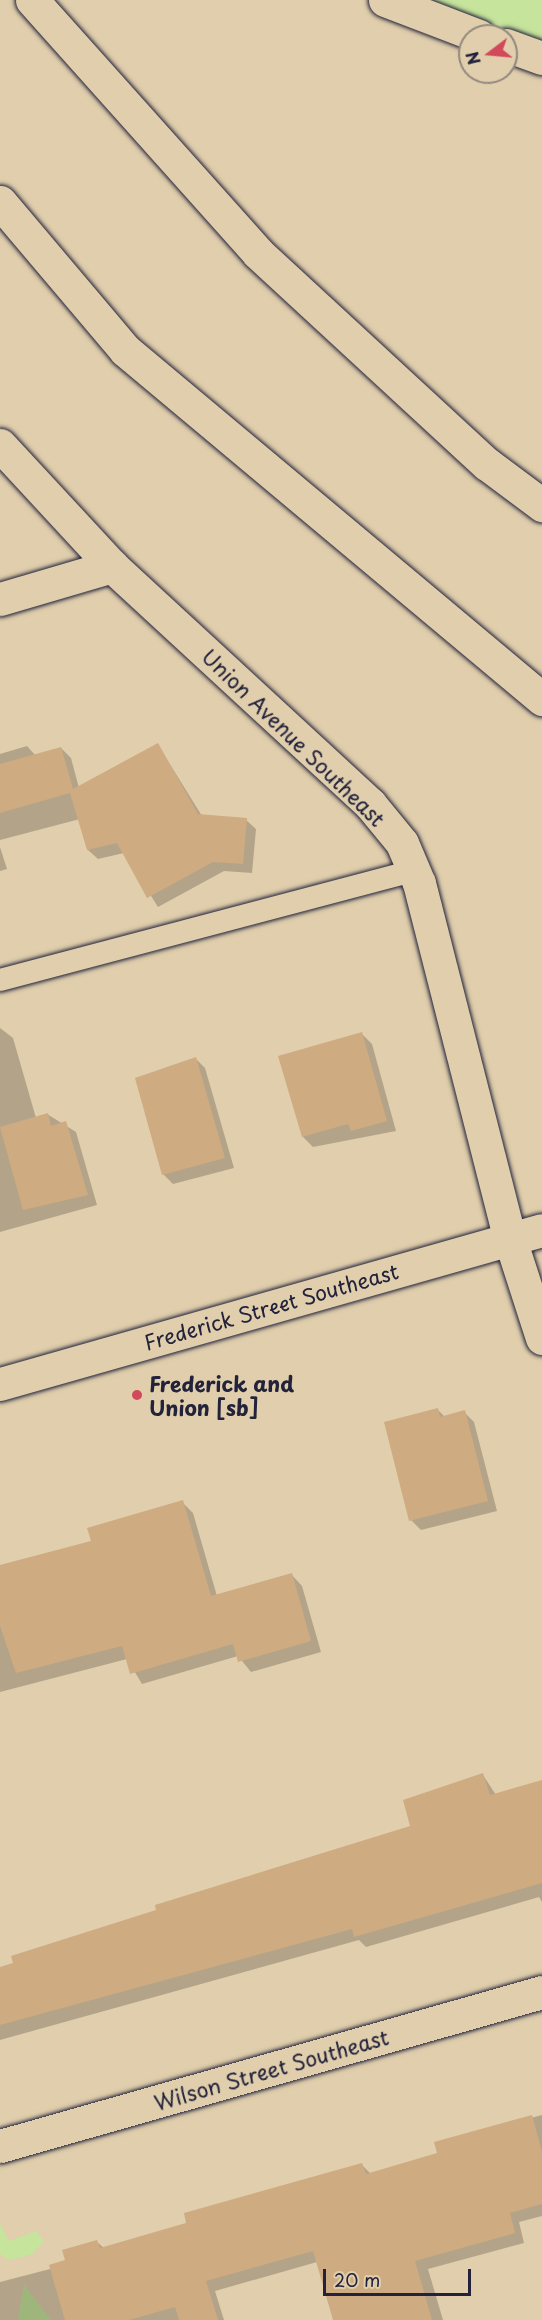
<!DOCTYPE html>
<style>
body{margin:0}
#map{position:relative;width:542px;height:2320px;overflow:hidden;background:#e0ceac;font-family:"Playpen Sans",sans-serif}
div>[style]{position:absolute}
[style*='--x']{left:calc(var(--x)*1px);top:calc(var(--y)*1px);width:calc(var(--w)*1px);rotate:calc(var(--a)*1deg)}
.green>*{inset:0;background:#c6e49b}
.shadow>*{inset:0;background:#0003}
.building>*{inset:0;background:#cfab81}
.roads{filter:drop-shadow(0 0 2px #22223b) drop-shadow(0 0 2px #22223b)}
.service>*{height:22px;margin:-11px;padding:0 11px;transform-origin:11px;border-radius:11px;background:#e0ceac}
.minor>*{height:33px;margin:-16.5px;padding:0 16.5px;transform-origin:16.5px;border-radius:16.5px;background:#e0ceac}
.tertiary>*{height:33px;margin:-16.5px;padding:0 16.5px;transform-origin:16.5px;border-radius:16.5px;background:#e0ceac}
.motorway>*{height:33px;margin:-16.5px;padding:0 16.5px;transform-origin:16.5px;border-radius:16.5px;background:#e0ceac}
.dots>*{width:16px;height:16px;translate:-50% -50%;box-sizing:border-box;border:3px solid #e0ceac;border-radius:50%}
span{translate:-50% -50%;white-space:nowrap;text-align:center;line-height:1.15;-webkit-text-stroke:5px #e0ceac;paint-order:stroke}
.street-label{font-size:21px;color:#22223b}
.poi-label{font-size:21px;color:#22223b;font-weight:700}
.left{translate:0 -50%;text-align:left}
.north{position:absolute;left:458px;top:24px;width:60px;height:60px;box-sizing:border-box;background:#e0ceac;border:2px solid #94897f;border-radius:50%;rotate:254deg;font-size:16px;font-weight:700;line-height:24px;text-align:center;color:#22223b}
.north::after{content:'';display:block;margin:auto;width:21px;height:27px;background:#d1495b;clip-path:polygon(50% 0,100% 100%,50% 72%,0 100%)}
.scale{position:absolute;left:323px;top:2269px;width:148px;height:27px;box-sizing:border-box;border:3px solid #22223b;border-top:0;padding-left:8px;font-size:18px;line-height:21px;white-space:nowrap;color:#22223b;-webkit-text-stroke:4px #e0ceac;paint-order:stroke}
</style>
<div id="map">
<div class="green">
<div style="clip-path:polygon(393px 0,542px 0,542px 57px,479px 36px)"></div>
<div style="clip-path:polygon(0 2224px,9px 2241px,36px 2231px,44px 2241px,31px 2255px,8px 2260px,0 2254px)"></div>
<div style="clip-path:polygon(24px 2285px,51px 2320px,18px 2320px)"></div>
</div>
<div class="shadow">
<div style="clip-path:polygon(158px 745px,202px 816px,246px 820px,256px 829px,252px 873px,224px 871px,158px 907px,124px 853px,98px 859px,88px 850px,80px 819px,0 840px,0 754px,27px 746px,36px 756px,61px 748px,71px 758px,79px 788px)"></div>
<div style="clip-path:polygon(0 847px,7px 869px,0 871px)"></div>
<div style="clip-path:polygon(0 1028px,13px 1038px,36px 1118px,47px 1114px,76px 1132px,97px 1205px,0 1232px)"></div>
<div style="clip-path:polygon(362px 1034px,372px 1044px,396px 1131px,313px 1147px,303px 1137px)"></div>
<div style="clip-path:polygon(195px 1058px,205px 1068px,234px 1168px,173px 1184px,163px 1174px)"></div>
<div style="clip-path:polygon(438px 1410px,445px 1417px,464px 1412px,474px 1422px,497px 1511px,421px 1530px,411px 1520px)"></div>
<div style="clip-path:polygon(182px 1502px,193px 1513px,217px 1596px,291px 1574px,302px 1586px,321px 1652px,251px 1672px,238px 1656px,142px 1684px,127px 1659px,0 1692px,0 1567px,93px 1542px)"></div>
<div style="clip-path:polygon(483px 1775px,496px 1795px,542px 1782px,542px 1902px,539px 1897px,366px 1947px,359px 1940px,0 2040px,0 1968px,412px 1827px)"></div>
<div style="clip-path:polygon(542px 2115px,542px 2216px,519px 2222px,524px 2243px,428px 2269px,443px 2320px,334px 2320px,317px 2262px,215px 2291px,224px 2320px,0 2320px,0 2282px,50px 2269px,97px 2242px,104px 2248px,188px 2224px,362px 2165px,371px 2174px,439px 2154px,436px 2143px)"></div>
</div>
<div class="building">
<div style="clip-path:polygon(158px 743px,198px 814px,247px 818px,243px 864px,213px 862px,147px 898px,117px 843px,87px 850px,70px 793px,0 813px,0 764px,61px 747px,73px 789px)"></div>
<div style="clip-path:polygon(362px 1032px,387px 1121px,351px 1131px,348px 1124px,302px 1137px,278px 1056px)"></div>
<div style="clip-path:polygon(196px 1057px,225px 1158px,162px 1175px,135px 1078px)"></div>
<div style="clip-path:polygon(48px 1113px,51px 1126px,66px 1121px,88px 1195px,23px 1210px,0 1127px)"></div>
<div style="clip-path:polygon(438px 1408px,440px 1417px,465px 1410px,488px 1501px,409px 1521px,384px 1422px)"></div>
<div style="clip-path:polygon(183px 1500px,211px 1596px,292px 1573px,311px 1641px,238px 1662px,233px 1644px,130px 1674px,122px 1646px,16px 1673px,0 1626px,0 1565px,91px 1541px,87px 1528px)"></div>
<div style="clip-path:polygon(483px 1773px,490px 1795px,542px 1780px,542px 1883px,354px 1937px,352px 1929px,0 2025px,0 1967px,13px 1963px,11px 1956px,156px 1910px,155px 1905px,410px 1826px,403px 1800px)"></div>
<div style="clip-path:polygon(532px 2115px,542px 2152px,542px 2204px,510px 2213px,515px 2233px,415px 2261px,432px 2320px,333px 2320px,313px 2251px,206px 2281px,218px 2320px,179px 2320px,175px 2307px,129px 2320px,65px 2320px,49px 2265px,65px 2260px,62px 2250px,97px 2240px,100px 2248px,186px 2223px,184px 2213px,362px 2163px,366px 2174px,437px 2153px,434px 2142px)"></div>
</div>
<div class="roads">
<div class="service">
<div style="--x:0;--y:980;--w:428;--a:-14.8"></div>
</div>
<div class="minor">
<div style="--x:0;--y:445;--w:165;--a:47.2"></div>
<div style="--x:112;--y:566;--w:351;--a:42.7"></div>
<div style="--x:370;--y:804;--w:50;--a:50.6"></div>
<div style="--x:402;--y:843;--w:43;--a:67"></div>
<div style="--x:419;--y:883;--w:367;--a:75.7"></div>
<div style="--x:510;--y:1239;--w:104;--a:72.1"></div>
<div style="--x:0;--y:599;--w:117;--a:-16.4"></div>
<div style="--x:0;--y:1384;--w:563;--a:-15.86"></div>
<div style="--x:0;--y:2146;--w:563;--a:-15.86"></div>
</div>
<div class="tertiary">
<div style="--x:385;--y:0;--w:101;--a:21"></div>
<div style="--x:506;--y:45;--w:38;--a:20"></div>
</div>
<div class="motorway">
<div style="--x:32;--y:0;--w:339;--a:48.2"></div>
<div style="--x:258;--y:253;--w:311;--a:42.7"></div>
<div style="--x:487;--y:464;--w:69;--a:36.7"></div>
<div style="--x:0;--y:202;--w:194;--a:49.8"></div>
<div style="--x:125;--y:350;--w:544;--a:39.93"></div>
</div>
</div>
<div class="dots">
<div style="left:137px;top:1395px;background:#d1495b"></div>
</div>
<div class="street-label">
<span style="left:294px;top:737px;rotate:44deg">Union Avenue Southeast</span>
<span style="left:271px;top:1306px;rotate:-16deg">Frederick Street Southeast</span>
<span style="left:271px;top:2069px;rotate:-16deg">Wilson Street Southeast</span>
</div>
<div class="poi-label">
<span class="left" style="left:149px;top:1395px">Frederick and<br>Union [sb]</span>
</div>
<div class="north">N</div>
<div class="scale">20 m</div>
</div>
